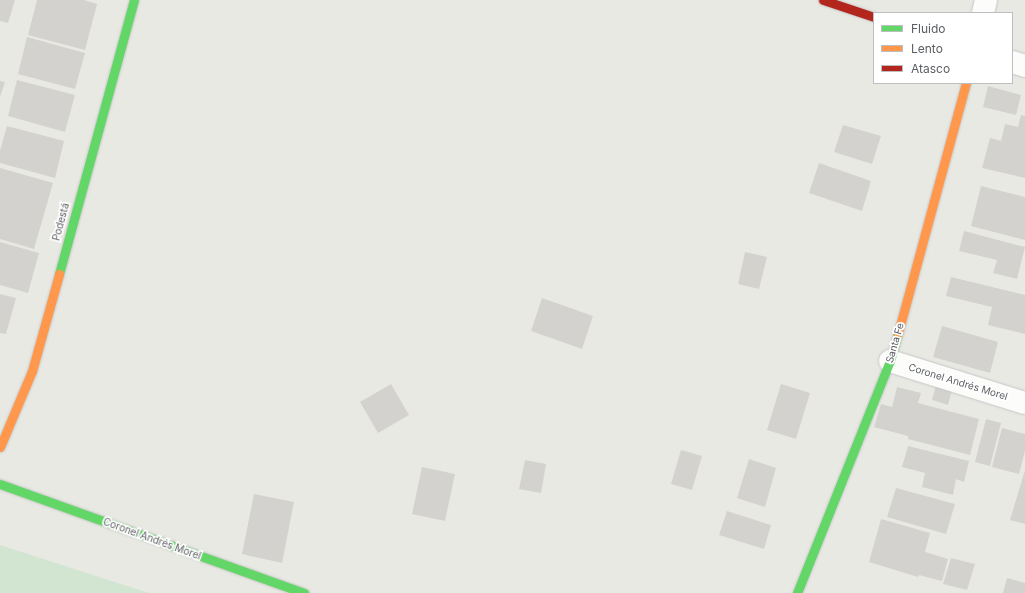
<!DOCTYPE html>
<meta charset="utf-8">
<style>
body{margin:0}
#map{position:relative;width:1025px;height:593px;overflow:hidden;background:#e9e9e4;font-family:Inter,sans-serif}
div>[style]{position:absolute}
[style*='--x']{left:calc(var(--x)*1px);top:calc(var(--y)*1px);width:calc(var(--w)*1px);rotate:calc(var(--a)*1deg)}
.green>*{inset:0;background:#d2e5d1}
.building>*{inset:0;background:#d3d2cf}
.roads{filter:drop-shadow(0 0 1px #c6c7c6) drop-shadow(0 0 1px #c6c7c6)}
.street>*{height:22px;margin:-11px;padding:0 11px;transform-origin:11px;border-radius:11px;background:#fcfcfb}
.fast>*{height:9px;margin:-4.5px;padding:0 4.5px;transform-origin:4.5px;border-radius:4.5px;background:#63d668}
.slow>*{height:9px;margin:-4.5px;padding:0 4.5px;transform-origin:4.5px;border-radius:4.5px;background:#ff974d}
.jam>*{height:9px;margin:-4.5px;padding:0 4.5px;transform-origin:4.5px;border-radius:4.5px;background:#b3261e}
span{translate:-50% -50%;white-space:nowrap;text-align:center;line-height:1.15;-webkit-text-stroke:3.5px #fff;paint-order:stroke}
.street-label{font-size:10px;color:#5a5d61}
.legend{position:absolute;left:873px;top:12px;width:140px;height:72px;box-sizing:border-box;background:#fff;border:1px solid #bdbec0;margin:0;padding:5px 7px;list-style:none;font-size:12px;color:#5a5d61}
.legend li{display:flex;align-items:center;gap:8px;height:20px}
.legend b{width:20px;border:1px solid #bdbec0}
</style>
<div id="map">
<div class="green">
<div style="clip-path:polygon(0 545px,149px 593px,0 593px)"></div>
</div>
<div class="building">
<div style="clip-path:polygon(0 0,15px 0,8px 23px,0 21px)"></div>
<div style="clip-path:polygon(37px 0,84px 0,97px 4px,85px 50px,28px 35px)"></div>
<div style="clip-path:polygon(27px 37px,85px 53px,75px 89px,18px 74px)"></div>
<div style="clip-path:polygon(17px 80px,75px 95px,65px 132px,8px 116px)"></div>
<div style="clip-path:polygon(0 81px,5px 82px,0 97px)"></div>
<div style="clip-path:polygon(988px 86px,1021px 95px,1016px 115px,983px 107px)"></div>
<div style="clip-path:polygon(1021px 115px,1025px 116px,1025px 178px,982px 168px,990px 138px,1001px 141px,1005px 124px,1018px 127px)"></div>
<div style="clip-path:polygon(843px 125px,881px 136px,872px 164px,834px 152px)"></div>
<div style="clip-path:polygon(7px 126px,64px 141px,55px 178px,0 163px,0 151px)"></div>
<div style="clip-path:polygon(819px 163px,871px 181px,862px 211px,809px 193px)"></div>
<div style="clip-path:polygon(0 168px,53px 183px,34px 249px,0 239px)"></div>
<div style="clip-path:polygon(981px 186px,1025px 197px,1025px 240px,971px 226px)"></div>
<div style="clip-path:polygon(964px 231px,1025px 247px,1017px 279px,993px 273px,997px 260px,959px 251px)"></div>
<div style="clip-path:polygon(0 242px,39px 253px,28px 293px,0 285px)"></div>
<div style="clip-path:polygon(745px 252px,767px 257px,759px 289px,738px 284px)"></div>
<div style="clip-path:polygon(951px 277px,1025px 295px,1025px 334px,988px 325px,992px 307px,946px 296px)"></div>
<div style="clip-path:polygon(0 294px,16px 298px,6px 334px,0 333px)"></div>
<div style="clip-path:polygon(542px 298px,593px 316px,582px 349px,531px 331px)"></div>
<div style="clip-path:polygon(942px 326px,998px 342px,990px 373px,933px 357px)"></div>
<div style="clip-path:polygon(391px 384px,409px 415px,378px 433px,360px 402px)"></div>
<div style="clip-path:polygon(781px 384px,810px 393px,796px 439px,767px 430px)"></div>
<div style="clip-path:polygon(936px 385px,952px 390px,948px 405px,932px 400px)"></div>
<div style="clip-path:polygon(897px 387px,921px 393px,918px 403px,979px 419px,970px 455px,908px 439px,908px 436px,874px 427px,881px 404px,892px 407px)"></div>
<div style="clip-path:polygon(986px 419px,1001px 423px,990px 466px,975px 462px)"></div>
<div style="clip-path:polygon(1002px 428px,1025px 434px,1025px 451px,1019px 474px,992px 467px)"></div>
<div style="clip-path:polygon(908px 446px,969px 461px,964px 482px,956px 479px,953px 495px,922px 487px,925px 473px,902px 467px)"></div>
<div style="clip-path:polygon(681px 450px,702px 456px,692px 490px,671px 484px)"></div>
<div style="clip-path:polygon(749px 459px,776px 468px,765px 507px,737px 498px)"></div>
<div style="clip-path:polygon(525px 460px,546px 464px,541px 493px,519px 489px)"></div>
<div style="clip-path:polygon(422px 467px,455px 474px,445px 521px,412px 514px)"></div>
<div style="clip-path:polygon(1025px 470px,1025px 524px,1010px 520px)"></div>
<div style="clip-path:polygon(896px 488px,955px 504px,946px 534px,887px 517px)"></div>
<div style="clip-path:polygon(254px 494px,294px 502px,282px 563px,242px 554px)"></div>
<div style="clip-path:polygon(727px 511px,771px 525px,764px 549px,719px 535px)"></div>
<div style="clip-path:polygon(881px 519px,930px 533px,925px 552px,948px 559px,942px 581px,919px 575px,918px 577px,869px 562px)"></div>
<div style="clip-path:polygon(951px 558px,975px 564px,967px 590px,943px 584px)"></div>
<div style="clip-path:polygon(1007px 578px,1025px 583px,1025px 593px,1003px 593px)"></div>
</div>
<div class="roads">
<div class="street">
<div style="--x:983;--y:13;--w:13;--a:-77"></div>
<div style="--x:1012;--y:62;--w:14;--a:17"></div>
<div style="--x:890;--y:361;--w:141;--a:17.3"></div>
</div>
<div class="fast">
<div style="--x:59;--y:274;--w:284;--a:-74.7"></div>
<div style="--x:0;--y:484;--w:323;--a:19.7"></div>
<div style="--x:797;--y:593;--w:250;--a:-68.2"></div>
<div style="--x:890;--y:361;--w:29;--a:-74"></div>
</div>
<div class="slow">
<div style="--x:898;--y:333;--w:259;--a:-74.8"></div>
<div style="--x:0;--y:447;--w:82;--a:-67.2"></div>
<div style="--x:32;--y:371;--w:101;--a:-74.4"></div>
</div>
<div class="jam">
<div style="--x:823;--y:0;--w:54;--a:18.4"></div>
</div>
</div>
<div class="street-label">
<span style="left:61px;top:222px;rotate:-75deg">Podestá</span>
<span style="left:895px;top:343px;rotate:-74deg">Santa Fe</span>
<span style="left:958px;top:382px;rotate:17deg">Coronel Andrés Morel</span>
<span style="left:152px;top:539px;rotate:20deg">Coronel Andrés Morel</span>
</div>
<ul class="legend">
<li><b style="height:5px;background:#63d668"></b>Fluido</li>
<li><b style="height:5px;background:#ff974d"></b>Lento</li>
<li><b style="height:5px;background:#b3261e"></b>Atasco</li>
</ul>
</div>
